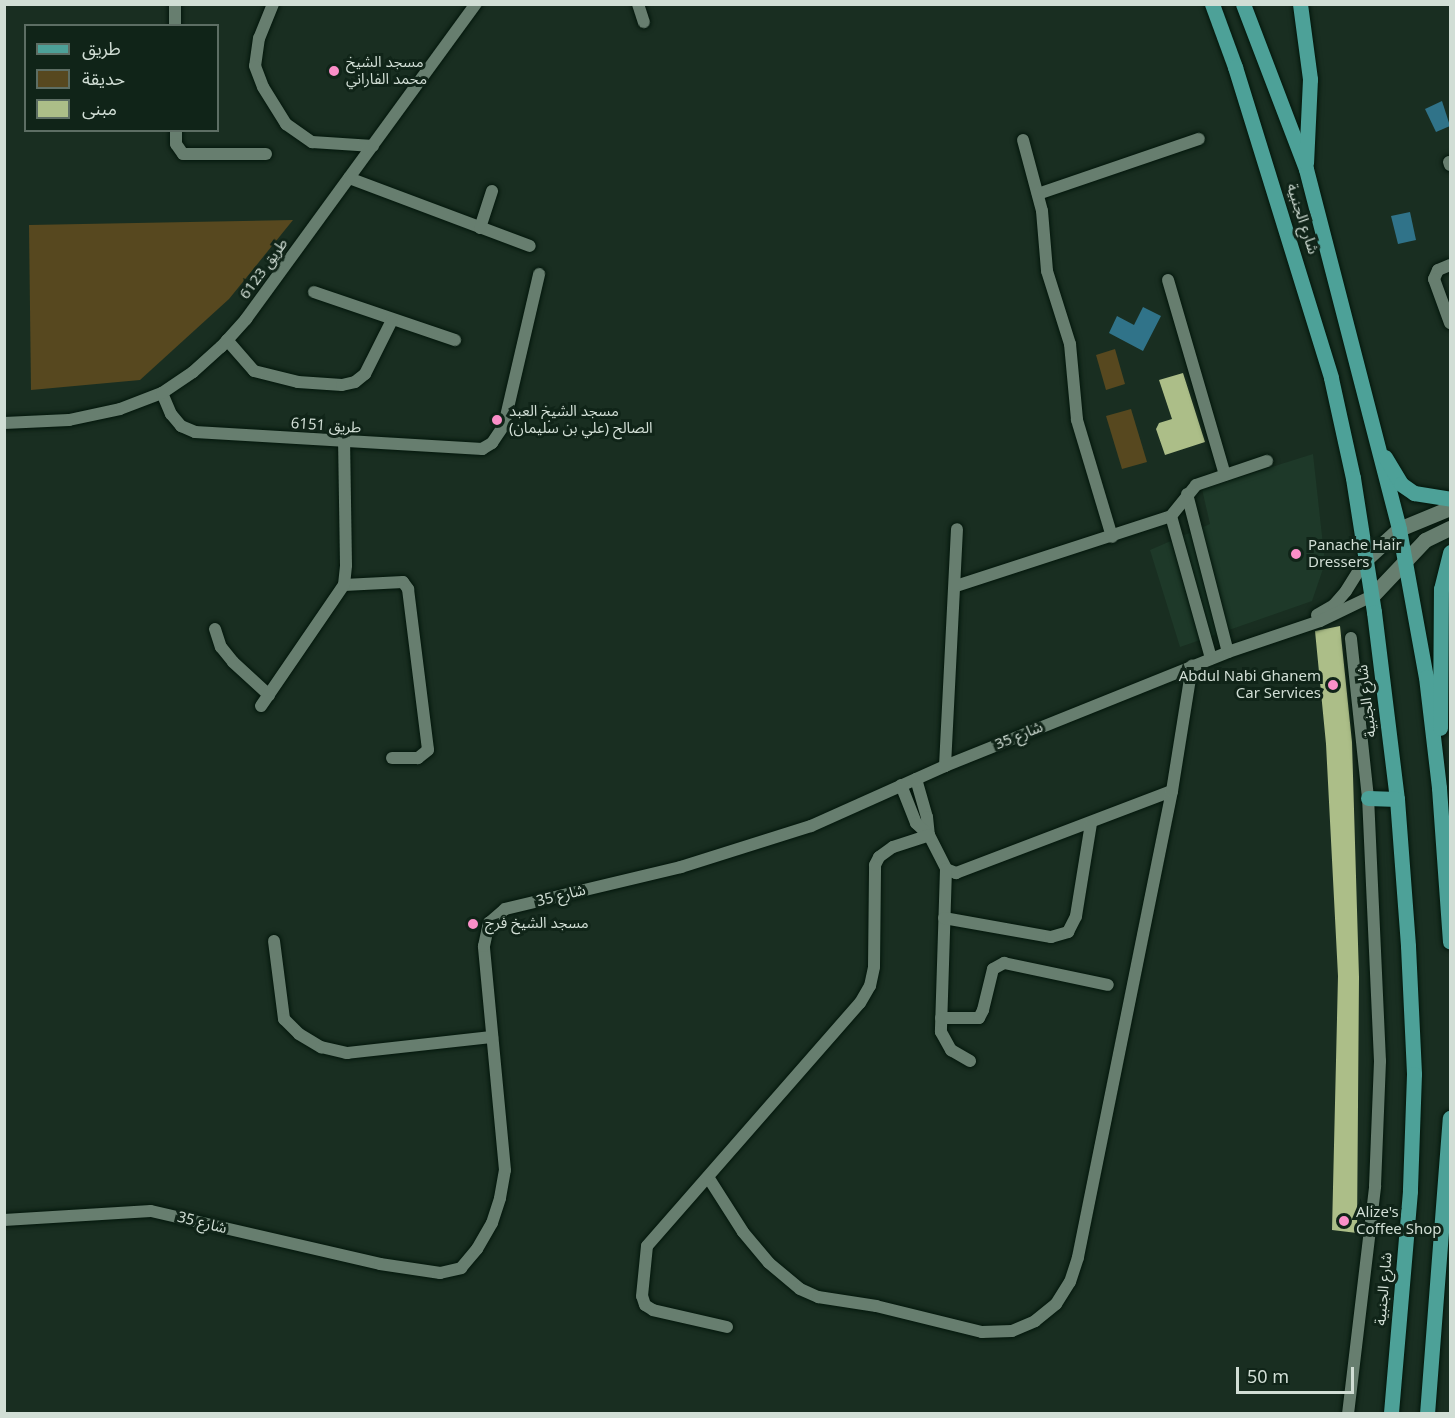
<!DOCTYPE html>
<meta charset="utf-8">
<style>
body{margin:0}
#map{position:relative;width:1455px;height:1418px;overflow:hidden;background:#192e21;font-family:Georgia,"Noto Sans Arabic",serif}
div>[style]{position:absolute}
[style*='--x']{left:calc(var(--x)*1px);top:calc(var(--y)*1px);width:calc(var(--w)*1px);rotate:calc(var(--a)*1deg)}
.built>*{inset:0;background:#1e3929}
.green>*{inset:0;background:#57481f}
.water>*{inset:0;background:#307389}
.building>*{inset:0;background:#acbe88}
.roads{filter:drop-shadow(0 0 2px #03160b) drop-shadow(0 0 2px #03160b)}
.minor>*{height:12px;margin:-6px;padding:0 6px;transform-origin:6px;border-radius:6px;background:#677e6f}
.tertiary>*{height:15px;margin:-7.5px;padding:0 7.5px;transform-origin:7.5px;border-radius:7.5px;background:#677e6f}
.primary>*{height:15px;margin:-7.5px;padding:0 7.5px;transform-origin:7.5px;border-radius:7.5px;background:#4da198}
.dots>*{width:16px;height:16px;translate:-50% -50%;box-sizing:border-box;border:3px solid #102418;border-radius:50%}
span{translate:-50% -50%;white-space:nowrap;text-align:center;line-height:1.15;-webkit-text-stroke:6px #102418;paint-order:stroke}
.poi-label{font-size:15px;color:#d1ded5}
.left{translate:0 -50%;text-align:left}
.right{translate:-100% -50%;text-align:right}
.street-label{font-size:15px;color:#d1ded5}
.frame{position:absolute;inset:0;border:6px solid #d1ded5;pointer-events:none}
.legend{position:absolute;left:24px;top:24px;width:195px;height:108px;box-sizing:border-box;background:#102418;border:2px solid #5d6e64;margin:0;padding:8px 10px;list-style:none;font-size:18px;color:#d1ded5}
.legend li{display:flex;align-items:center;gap:12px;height:30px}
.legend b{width:30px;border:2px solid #5d6e64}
.scale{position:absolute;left:1236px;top:1367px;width:118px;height:27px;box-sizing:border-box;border:3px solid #d1ded5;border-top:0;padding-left:8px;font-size:18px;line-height:21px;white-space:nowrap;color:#d1ded5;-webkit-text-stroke:4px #102418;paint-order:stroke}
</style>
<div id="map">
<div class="built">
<div style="clip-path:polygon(1313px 454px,1325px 563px,1312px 601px,1180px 647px,1150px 550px,1210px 524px,1202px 489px)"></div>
</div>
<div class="green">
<div style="clip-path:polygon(293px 220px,229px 299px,140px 380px,31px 390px,29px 225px)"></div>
<div style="clip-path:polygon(1115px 349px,1125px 384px,1106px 390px,1096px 355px)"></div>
<div style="clip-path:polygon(1131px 409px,1147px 462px,1122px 469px,1106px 416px)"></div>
</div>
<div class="water">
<div style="clip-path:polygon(1442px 101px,1450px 126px,1436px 132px,1425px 109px)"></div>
<div style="clip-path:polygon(1410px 212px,1416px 240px,1398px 244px,1391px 216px)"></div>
<div style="clip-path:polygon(1143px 307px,1161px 316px,1143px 351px,1109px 333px,1117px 316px,1134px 325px)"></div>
</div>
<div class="building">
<div style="clip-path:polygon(1183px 373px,1205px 442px,1165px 455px,1156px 429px,1159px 423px,1172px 419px,1159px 380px)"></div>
<div style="clip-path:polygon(1340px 626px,1352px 742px,1359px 977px,1357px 1233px,1332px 1230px,1338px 976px,1326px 744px,1315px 631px)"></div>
</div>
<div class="roads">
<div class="minor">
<div style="--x:175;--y:4;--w:22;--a:90"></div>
<div style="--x:273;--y:4;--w:37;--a:112"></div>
<div style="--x:259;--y:38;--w:28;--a:98"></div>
<div style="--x:255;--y:66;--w:22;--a:69"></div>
<div style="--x:263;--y:87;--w:44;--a:58.1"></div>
<div style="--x:286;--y:124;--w:32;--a:35"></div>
<div style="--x:312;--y:142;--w:61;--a:3.8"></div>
<div style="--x:638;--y:4;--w:19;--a:72"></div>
<div style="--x:176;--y:130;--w:14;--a:90"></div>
<div style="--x:176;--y:144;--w:12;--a:55"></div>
<div style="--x:183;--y:154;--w:83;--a:0"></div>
<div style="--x:1023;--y:140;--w:73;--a:75"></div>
<div style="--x:1042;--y:211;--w:60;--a:85.2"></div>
<div style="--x:1047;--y:271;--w:77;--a:72.5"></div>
<div style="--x:1070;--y:344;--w:76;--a:84.7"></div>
<div style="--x:1077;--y:420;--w:122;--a:73.3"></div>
<div style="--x:1449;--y:162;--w:3;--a:72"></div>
<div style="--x:349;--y:178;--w:193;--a:20.6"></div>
<div style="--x:1038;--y:194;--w:170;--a:-18.9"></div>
<div style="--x:480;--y:228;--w:39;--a:-72"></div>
<div style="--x:1450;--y:265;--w:13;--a:157"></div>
<div style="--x:1438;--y:270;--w:10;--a:114"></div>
<div style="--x:1434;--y:279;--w:47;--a:70"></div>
<div style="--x:1168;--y:280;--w:203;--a:73.7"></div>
<div style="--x:314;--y:292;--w:149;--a:18.8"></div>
<div style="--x:227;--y:340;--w:41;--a:48.9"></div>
<div style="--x:254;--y:371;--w:45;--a:14"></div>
<div style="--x:298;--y:382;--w:44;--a:3.9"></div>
<div style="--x:342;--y:385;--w:13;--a:-13"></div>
<div style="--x:355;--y:382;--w:13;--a:-39"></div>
<div style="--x:365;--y:374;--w:60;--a:-63.4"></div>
<div style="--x:162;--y:393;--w:23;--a:67"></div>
<div style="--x:171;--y:414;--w:16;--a:50"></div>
<div style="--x:181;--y:426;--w:15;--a:23"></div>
<div style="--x:195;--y:432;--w:288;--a:3.4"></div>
<div style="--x:482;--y:449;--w:12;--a:-31"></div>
<div style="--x:492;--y:443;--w:22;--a:-56"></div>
<div style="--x:504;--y:425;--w:155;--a:-76.9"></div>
<div style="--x:4;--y:423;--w:65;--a:-2.6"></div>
<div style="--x:69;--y:420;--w:52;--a:-12.2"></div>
<div style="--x:120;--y:409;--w:45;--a:-20.9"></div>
<div style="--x:162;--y:393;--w:37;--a:-34"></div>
<div style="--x:193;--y:372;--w:38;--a:-42"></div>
<div style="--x:221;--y:347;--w:38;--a:-48"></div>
<div style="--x:246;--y:319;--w:390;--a:-53.9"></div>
<div style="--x:1187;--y:494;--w:163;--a:75.5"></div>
<div style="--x:1171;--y:516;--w:148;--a:74.3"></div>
<div style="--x:344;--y:585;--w:59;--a:-2.9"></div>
<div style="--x:403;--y:582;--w:9;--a:54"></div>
<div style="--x:408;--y:589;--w:162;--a:82.9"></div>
<div style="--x:428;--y:750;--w:13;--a:141"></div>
<div style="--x:418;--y:758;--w:26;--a:180"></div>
<div style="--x:956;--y:586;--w:226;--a:-18"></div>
<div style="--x:1171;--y:516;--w:40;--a:-51"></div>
<div style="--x:1196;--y:485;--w:75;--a:-18.7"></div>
<div style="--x:1317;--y:615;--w:20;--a:-30"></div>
<div style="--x:1334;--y:605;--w:18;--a:-49"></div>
<div style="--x:1346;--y:591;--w:38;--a:-58"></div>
<div style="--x:215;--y:629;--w:19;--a:72"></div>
<div style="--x:221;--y:647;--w:19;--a:51"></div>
<div style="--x:233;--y:662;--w:49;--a:42.5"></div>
<div style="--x:261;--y:706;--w:147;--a:-55.6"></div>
<div style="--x:344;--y:585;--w:20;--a:-84"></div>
<div style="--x:346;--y:565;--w:122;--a:-90.9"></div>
<div style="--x:945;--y:766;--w:237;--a:-87.1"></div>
<div style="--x:916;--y:779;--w:40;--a:74"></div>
<div style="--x:927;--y:817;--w:18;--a:84"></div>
<div style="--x:929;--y:835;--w:38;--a:63"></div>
<div style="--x:946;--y:869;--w:11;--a:22"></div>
<div style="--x:956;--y:873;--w:231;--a:-20.8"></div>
<div style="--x:901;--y:785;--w:41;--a:68.5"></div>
<div style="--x:916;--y:823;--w:18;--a:43"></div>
<div style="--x:946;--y:869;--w:163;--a:91.8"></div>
<div style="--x:941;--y:1032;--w:21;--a:61"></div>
<div style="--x:951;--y:1050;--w:22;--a:30"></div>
<div style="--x:944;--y:918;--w:109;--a:10.1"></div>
<div style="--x:1051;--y:937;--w:18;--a:-16"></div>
<div style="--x:1068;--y:932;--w:18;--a:-63"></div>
<div style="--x:1076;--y:916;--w:94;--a:-80.8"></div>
<div style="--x:274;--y:941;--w:79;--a:82.7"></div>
<div style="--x:284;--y:1019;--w:21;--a:45"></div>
<div style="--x:299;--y:1034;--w:26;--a:31"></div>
<div style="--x:321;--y:1047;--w:27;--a:13"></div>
<div style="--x:347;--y:1053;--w:146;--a:-6.3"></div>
<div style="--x:941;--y:1018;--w:38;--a:0"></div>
<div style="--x:979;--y:1018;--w:9;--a:-63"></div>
<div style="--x:983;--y:1010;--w:42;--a:-76.3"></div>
<div style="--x:993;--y:969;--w:13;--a:-29"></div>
<div style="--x:1004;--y:963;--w:106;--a:11.9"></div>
<div style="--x:708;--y:1177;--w:65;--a:57.5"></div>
<div style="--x:743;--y:1232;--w:40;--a:50"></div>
<div style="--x:769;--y:1263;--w:40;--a:40"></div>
<div style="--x:800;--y:1289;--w:20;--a:24"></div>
<div style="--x:818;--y:1297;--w:59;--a:8.8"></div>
<div style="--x:876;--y:1306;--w:109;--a:13.8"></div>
<div style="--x:982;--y:1332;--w:30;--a:-2"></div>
<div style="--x:1012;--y:1331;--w:25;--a:-23"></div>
<div style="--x:1035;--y:1321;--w:27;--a:-39"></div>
<div style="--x:1056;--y:1304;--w:26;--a:-58"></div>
<div style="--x:1070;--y:1282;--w:26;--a:-72"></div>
<div style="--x:1078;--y:1257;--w:475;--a:-78.6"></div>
<div style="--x:1172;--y:791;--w:127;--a:-80.9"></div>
<div style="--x:4;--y:1220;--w:147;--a:-3.5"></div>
<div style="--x:151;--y:1211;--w:235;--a:13"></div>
<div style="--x:380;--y:1264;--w:61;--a:8.5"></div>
<div style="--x:440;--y:1273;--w:22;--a:-13"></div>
<div style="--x:461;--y:1268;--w:25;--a:-50"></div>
<div style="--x:477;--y:1249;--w:30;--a:-60"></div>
<div style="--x:492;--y:1223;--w:26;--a:-72"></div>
<div style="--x:500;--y:1198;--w:28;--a:-80"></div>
<div style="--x:505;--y:1170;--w:225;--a:-95.4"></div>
<div style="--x:484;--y:946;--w:24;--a:-78"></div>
<div style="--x:489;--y:923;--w:21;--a:-41"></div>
<div style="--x:505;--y:909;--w:181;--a:-13.4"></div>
<div style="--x:681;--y:867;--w:136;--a:-17.5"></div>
<div style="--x:811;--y:826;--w:147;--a:-24.1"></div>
<div style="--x:945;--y:766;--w:305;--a:-21.9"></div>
<div style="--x:1228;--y:652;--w:97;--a:-18.6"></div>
<div style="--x:1320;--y:621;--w:58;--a:-25.7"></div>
<div style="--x:727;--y:1327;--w:76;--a:-167.1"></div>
<div style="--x:653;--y:1310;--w:9;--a:-148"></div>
<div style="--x:645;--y:1305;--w:9;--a:-108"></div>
<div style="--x:642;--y:1296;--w:50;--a:-84.3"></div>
<div style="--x:647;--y:1246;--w:323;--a:-48.8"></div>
<div style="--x:860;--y:1003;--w:20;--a:-60"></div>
<div style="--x:870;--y:986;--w:19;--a:-78"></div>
<div style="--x:874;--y:967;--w:102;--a:-89.4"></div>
<div style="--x:875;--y:865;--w:9;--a:-63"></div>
<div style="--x:879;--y:857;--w:17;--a:-36"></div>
<div style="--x:893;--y:847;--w:38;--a:-18"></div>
<div style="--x:1348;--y:1414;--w:230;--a:-83.2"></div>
<div style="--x:1375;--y:1186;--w:125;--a:-87.7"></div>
<div style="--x:1380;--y:1061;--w:263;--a:-92.6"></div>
<div style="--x:1368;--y:798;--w:161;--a:-96.1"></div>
</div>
<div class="tertiary">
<div style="--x:1366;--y:559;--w:45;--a:-42.3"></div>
<div style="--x:1399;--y:529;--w:55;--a:-22.4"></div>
<div style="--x:1372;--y:596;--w:77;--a:-46.6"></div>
<div style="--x:1425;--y:540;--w:28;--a:-26"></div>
</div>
<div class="primary">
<div style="--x:1212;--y:4;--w:67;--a:69.9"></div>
<div style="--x:1235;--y:67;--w:325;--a:72.8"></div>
<div style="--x:1331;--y:378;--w:102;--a:77.6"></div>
<div style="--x:1353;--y:478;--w:136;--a:81.1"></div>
<div style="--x:1374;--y:612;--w:188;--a:83"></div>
<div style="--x:1397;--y:799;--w:147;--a:85.7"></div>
<div style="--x:1408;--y:946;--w:128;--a:87.3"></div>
<div style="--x:1414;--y:1074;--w:117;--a:92"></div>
<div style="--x:1410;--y:1191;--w:224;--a:94.9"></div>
<div style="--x:1243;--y:4;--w:177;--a:69.1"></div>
<div style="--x:1306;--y:169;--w:372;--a:75.5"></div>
<div style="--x:1399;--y:529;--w:150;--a:79.7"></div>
<div style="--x:1426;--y:677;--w:112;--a:83.3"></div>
<div style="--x:1439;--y:788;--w:154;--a:85.9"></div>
<div style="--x:1300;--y:4;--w:76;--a:82.4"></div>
<div style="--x:1310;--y:79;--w:84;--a:92.7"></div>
<div style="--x:1385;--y:457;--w:31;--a:59"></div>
<div style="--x:1401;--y:484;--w:16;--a:35"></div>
<div style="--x:1414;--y:493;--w:36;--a:9"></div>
<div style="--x:1440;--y:728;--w:139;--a:-89.6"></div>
<div style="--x:1441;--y:589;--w:38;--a:-76"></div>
<div style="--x:1368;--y:798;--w:29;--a:2"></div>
<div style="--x:1427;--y:1414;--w:297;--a:-85.6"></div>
</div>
</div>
<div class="dots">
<div style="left:334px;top:71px;background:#fa8fc8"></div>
<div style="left:497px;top:420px;background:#fa8fc8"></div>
<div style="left:1296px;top:554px;background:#fa8fc8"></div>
<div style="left:1333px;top:685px;background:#fa8fc8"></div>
<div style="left:473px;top:924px;background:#fa8fc8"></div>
<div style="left:1344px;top:1221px;background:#fa8fc8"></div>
</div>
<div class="poi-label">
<span class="left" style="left:346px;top:71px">مسجد الشيخ<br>محمد الفاراني</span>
<span class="left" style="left:509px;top:420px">مسجد الشيخ العبد<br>الصالح (علي بن سليمان)</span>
<span class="left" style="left:1308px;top:554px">Panache Hair<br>Dressers</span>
<span class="right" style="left:1321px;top:685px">Abdul Nabi Ghanem<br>Car Services</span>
<span class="left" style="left:485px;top:924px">مسجد الشيخ فرج</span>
<span class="left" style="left:1356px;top:1221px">Alize's<br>Coffee Shop</span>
</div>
<div class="street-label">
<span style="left:1302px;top:219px;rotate:72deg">شارع الجنبية</span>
<span style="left:264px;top:269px;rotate:-54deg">طريق 6123</span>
<span style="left:326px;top:426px;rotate:4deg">طريق 6151</span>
<span style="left:1367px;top:701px;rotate:-97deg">شارع الجنبية</span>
<span style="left:1019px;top:736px;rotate:-22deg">شارع 35</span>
<span style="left:561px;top:896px;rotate:-14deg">شارع 35</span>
<span style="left:202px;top:1223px;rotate:14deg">شارع 35</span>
<span style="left:1384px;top:1289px;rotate:-85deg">شارع الجنبية</span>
</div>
<div class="frame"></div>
<ul class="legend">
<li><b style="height:8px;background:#4da198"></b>طريق</li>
<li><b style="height:16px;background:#57481f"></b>حديقة</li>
<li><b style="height:16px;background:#acbe88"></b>مبنى</li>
</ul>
<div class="scale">50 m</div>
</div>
